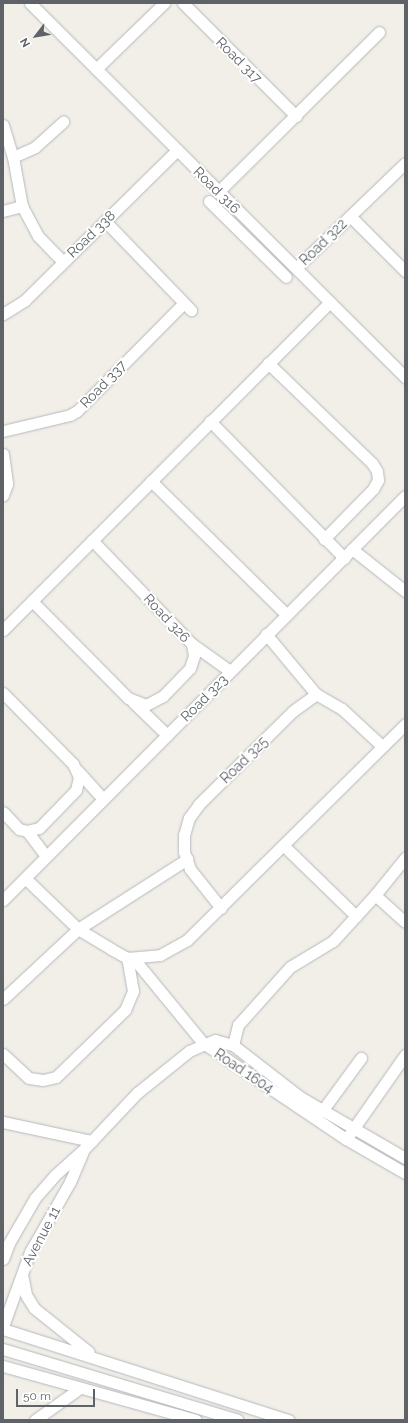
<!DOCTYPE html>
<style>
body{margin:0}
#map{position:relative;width:408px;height:1423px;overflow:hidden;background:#f1efe8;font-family:Raleway,sans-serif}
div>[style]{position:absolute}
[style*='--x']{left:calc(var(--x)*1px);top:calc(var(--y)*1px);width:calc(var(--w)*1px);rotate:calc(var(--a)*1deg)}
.roads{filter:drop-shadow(0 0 1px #b5b8bc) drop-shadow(0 0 1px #b5b8bc)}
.minor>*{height:11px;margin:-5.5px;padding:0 5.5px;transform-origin:5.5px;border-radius:5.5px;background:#fff}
span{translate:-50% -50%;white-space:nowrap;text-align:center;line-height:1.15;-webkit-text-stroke:4px #fff;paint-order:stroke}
.street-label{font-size:14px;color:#5f6368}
.frame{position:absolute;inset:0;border:4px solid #5f6368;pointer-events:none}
.north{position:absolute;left:16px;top:16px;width:40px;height:40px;-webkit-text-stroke:3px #fff;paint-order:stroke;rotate:239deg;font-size:11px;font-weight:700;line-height:16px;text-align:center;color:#5f6368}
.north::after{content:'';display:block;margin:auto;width:14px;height:18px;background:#5f6368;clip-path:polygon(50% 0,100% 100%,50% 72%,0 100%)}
.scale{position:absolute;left:16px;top:1389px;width:79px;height:18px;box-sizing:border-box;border:2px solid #5f6368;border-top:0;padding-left:5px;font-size:12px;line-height:14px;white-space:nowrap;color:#5f6368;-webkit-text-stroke:3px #fff;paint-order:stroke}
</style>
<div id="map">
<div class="roads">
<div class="minor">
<div style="--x:30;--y:3;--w:530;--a:44.92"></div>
<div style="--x:183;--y:3;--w:160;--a:45"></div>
<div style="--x:96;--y:69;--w:95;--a:-44.1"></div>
<div style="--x:3;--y:125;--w:34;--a:73"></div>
<div style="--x:13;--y:157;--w:50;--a:79.6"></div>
<div style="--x:22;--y:206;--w:34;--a:62"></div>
<div style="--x:38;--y:236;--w:36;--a:46"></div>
<div style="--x:13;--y:157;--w:24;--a:-24"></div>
<div style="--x:35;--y:147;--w:38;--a:-42"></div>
<div style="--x:218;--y:192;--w:227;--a:-44.8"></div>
<div style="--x:209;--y:201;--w:108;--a:44.6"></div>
<div style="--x:3;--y:211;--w:20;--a:-15"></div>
<div style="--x:350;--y:216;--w:78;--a:45"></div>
<div style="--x:105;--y:221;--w:124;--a:46"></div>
<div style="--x:296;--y:268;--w:151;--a:-43.9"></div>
<div style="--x:3;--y:314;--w:26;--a:-32"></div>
<div style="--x:25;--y:300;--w:214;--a:-44.6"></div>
<div style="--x:268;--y:363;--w:144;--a:43.9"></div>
<div style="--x:372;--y:463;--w:9;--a:58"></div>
<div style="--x:377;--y:471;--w:9;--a:84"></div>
<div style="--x:378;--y:480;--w:10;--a:119"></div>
<div style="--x:373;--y:489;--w:70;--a:134.4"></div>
<div style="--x:210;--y:421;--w:192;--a:45.6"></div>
<div style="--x:3;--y:431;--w:69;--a:-13.4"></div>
<div style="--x:70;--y:415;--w:8;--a:-30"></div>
<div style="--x:77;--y:411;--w:152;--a:-45.3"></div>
<div style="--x:3;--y:454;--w:30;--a:82"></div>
<div style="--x:7;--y:484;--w:12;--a:110"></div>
<div style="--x:151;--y:481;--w:190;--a:44.6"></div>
<div style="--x:352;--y:549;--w:68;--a:38.4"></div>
<div style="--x:32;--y:601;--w:136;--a:45.3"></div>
<div style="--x:128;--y:698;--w:19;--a:21"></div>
<div style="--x:146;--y:705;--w:19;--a:-28"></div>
<div style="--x:163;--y:696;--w:39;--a:-46"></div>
<div style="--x:190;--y:668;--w:13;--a:-72"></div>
<div style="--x:194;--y:656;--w:12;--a:-99"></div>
<div style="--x:192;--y:644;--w:144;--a:-133.9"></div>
<div style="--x:3;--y:630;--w:463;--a:-45.1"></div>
<div style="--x:266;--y:634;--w:78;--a:50.2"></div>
<div style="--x:192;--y:644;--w:47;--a:35.4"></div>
<div style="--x:3;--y:693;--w:100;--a:45.4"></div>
<div style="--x:73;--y:764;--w:14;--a:65"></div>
<div style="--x:79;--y:777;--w:13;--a:103"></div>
<div style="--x:76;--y:790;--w:53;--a:134.2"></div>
<div style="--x:39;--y:828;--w:12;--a:166"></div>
<div style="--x:27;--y:831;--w:8;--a:-166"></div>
<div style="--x:19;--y:829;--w:23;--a:-133"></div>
<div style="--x:133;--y:702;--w:47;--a:44.1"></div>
<div style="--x:77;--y:770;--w:39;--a:48"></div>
<div style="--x:27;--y:831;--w:31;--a:53"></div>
<div style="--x:283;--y:845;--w:102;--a:44.2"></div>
<div style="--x:25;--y:878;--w:74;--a:43.9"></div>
<div style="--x:78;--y:929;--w:39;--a:31"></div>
<div style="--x:111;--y:949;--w:18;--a:29"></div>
<div style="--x:127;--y:958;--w:33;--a:-5"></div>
<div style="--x:160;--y:955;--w:31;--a:-29"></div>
<div style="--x:187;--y:940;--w:307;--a:-44.7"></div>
<div style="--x:375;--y:895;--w:40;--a:42"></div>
<div style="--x:3;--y:900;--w:570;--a:-45.14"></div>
<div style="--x:221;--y:908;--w:50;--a:-128.5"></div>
<div style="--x:190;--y:869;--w:18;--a:-109"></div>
<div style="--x:184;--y:852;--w:17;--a:-90"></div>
<div style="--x:184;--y:835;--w:18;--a:-74"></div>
<div style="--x:189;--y:818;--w:17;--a:-54"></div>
<div style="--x:199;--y:804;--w:132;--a:-44.7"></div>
<div style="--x:293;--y:711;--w:29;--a:-36"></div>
<div style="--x:316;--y:694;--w:30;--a:30"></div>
<div style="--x:342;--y:709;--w:54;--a:42.8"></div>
<div style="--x:134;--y:959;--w:109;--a:50.6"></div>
<div style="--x:203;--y:1043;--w:172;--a:33.9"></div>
<div style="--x:346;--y:1139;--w:68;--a:30"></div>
<div style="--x:3;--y:999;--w:103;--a:-43"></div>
<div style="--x:78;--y:929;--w:130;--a:-32.7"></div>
<div style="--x:233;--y:1045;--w:21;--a:-76"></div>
<div style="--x:238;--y:1025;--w:78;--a:-48.1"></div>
<div style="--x:290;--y:967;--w:50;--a:-31.2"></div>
<div style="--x:333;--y:941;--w:62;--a:-47.6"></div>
<div style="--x:375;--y:895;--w:48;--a:-51"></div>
<div style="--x:3;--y:1054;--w:35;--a:43"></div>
<div style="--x:29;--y:1078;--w:14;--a:8"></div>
<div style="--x:43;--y:1080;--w:13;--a:-13"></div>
<div style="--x:56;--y:1077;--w:96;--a:-44.2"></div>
<div style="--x:125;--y:1010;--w:21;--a:-67"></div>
<div style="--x:133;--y:991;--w:34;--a:-100"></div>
<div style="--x:322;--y:1111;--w:66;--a:-53.7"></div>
<div style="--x:3;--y:1122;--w:91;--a:12.1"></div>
<div style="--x:349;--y:1135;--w:98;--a:-55"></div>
<div style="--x:3;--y:1259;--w:17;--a:-69"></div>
<div style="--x:9;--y:1243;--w:52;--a:-60"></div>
<div style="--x:35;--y:1198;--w:30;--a:-49"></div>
<div style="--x:55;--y:1175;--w:40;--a:-42"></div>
<div style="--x:85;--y:1148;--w:76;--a:-46.6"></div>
<div style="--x:137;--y:1093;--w:67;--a:-38.9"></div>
<div style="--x:189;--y:1051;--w:28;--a:-23"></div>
<div style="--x:215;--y:1040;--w:19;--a:16"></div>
<div style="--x:233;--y:1045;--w:85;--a:37.8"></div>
<div style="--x:300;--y:1097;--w:121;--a:30.2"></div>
<div style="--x:22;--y:1274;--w:21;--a:79"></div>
<div style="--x:26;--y:1295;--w:15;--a:58"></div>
<div style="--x:34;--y:1308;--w:70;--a:38.7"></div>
<div style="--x:3;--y:1326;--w:79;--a:-70"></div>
<div style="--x:30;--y:1252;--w:81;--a:-60.3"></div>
<div style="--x:70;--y:1182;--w:33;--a:-67"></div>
<div style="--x:3;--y:1329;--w:300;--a:17.7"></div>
<div style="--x:3;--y:1349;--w:245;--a:16.8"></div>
<div style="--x:3;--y:1366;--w:200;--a:15.6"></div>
<div style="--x:35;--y:1420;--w:55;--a:-35.4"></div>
</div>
</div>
<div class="street-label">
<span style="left:239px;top:60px;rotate:45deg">Road 317</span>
<span style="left:217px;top:190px;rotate:45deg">Road 316</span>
<span style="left:91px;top:234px;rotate:-44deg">Road 338</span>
<span style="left:323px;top:242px;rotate:-44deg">Road 322</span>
<span style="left:103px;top:384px;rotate:-46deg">Road 337</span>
<span style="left:167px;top:618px;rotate:47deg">Road 326</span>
<span style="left:204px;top:698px;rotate:-45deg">Road 323</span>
<span style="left:244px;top:760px;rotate:-44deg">Road 325</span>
<span style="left:244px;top:1071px;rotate:34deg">Road 1604</span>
<span style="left:41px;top:1236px;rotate:-62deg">Avenue 11</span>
</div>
<div class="frame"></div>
<div class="north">N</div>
<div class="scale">50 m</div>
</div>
